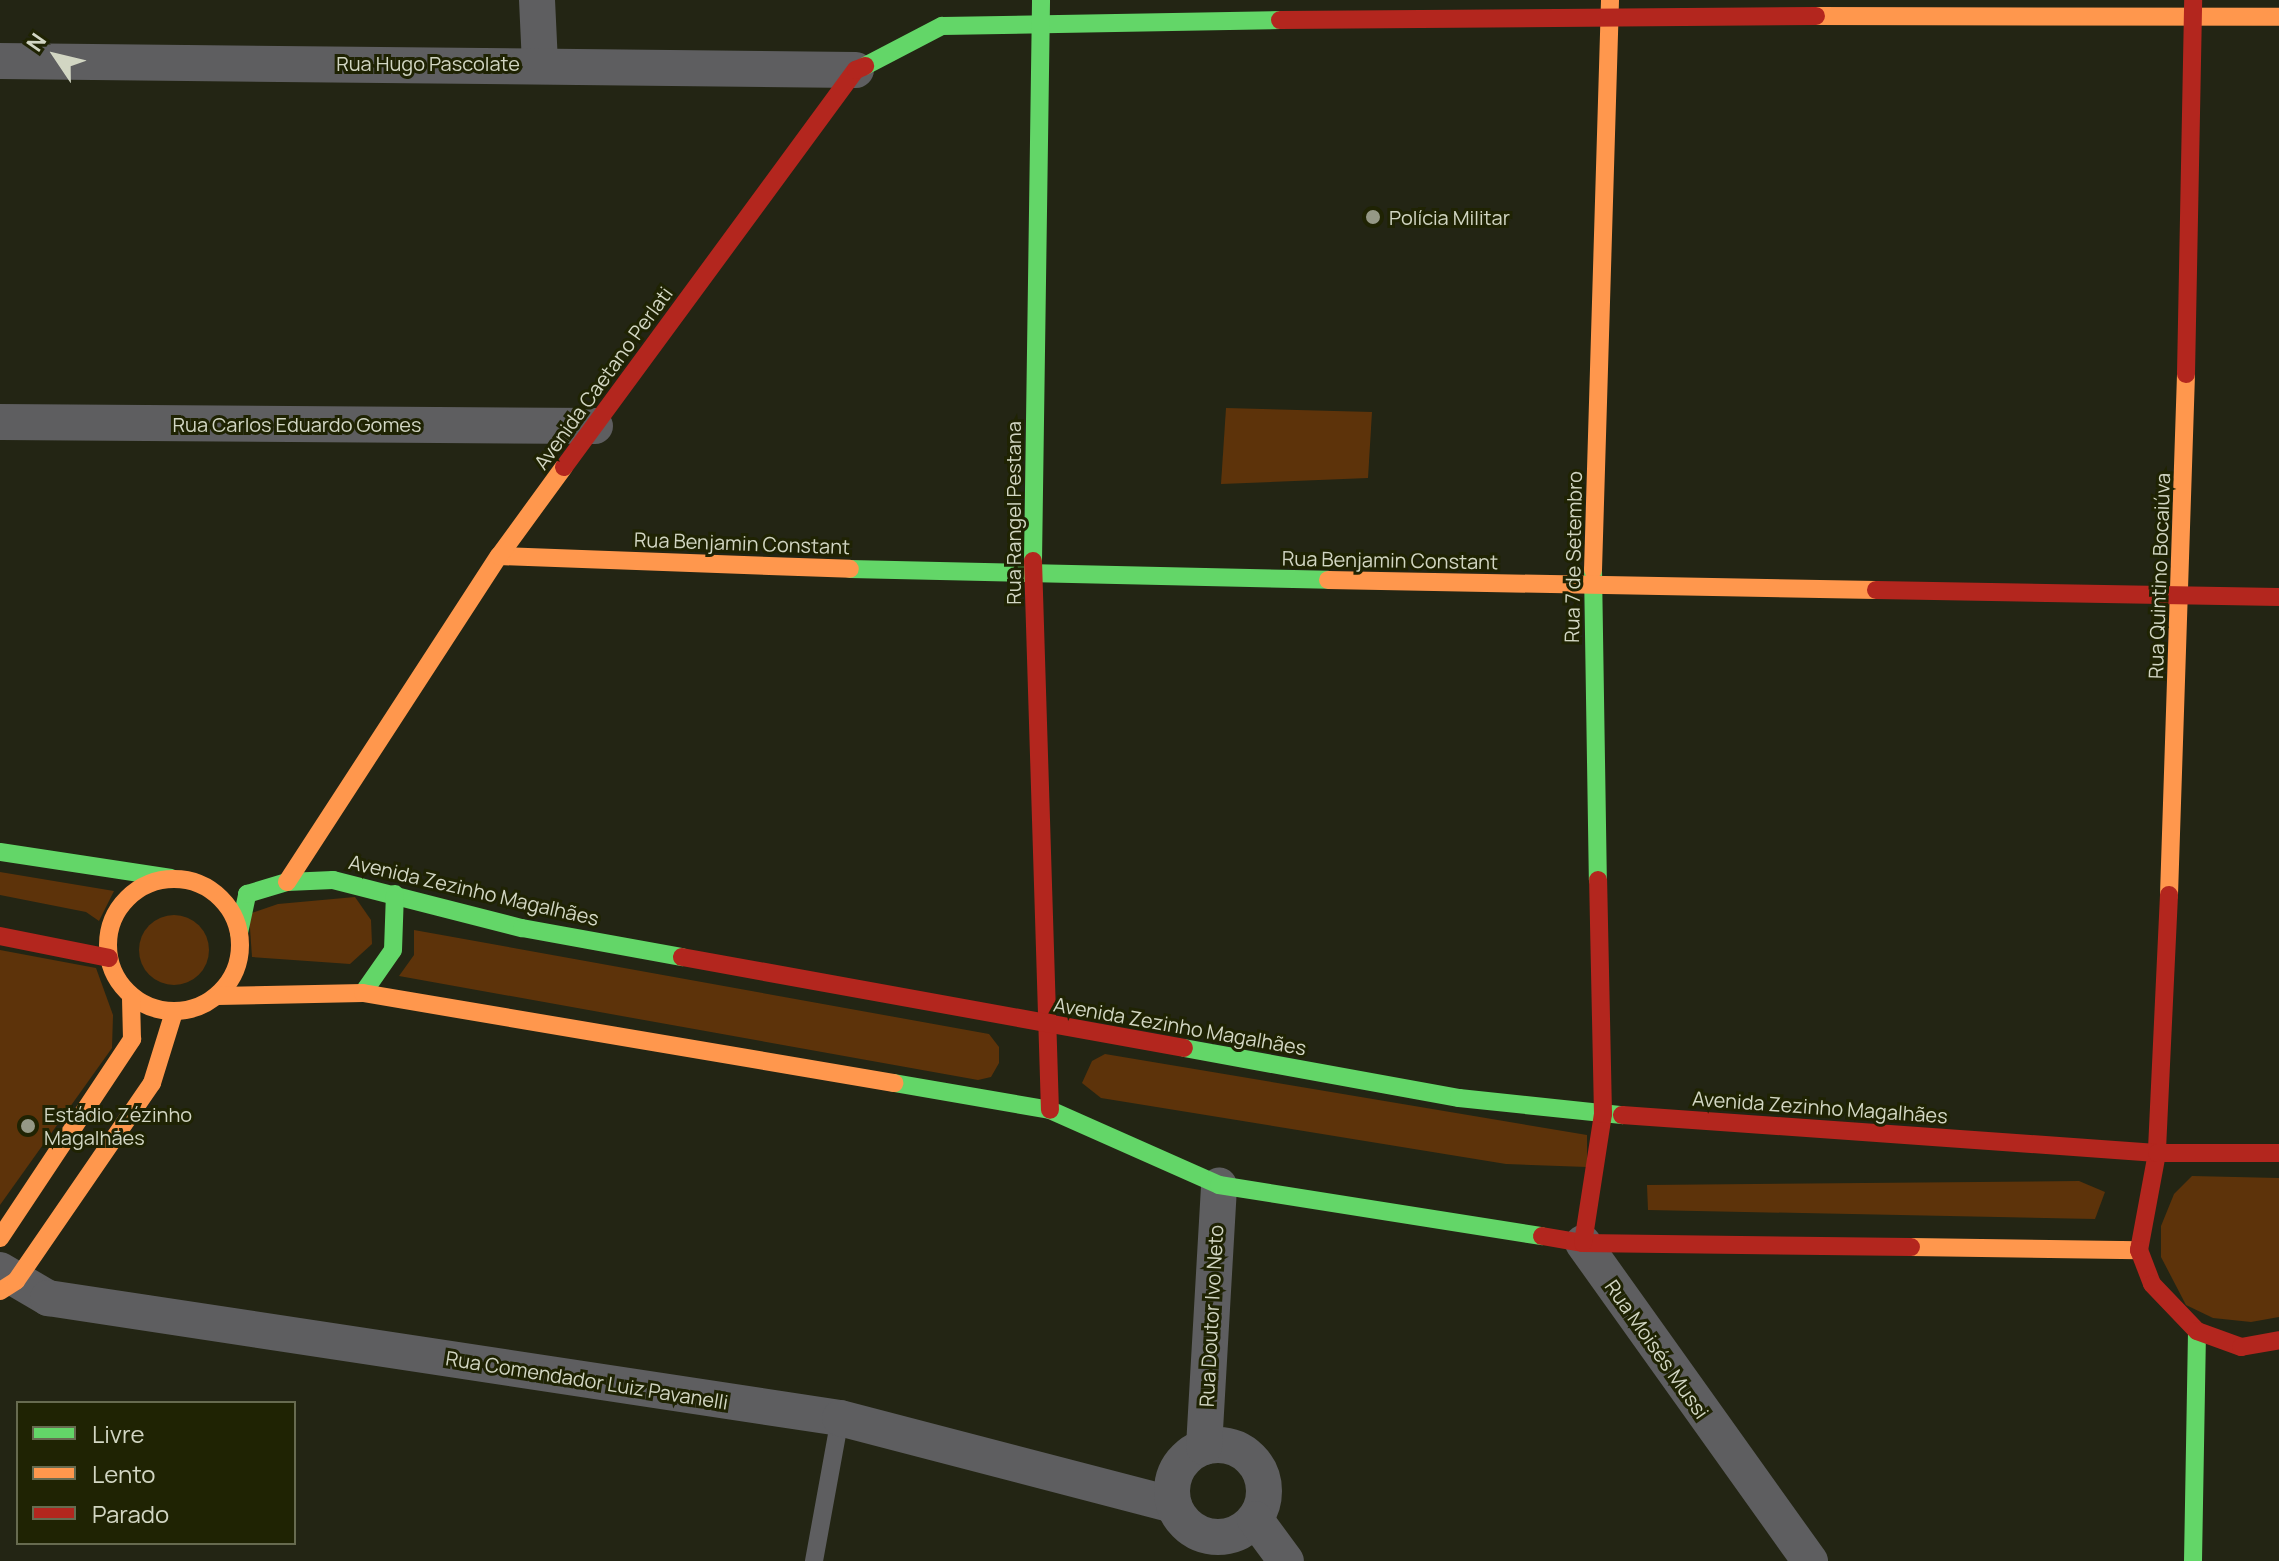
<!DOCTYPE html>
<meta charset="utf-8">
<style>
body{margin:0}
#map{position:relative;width:2279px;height:1561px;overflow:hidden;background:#232514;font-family:Manrope,sans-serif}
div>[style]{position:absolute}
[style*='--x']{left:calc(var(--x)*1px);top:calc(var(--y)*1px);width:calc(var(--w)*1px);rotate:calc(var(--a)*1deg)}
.green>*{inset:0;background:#5d330a}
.round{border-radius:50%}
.lane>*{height:18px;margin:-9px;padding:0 9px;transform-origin:9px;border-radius:9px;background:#5e5e60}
.street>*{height:36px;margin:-18px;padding:0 18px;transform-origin:18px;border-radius:18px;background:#5e5e60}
.street>.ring{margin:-18px;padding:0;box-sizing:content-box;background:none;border:36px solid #5e5e60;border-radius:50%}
.fast>*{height:18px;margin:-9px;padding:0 9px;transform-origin:9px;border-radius:9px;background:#63d668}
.slow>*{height:18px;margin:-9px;padding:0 9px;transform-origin:9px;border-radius:9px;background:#ff974d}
.slow>.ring{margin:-9px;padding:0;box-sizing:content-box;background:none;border:18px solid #ff974d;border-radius:50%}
.jam>*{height:18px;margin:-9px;padding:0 9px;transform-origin:9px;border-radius:9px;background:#b3261e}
.dots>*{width:22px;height:22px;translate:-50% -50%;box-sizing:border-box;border:4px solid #1f2303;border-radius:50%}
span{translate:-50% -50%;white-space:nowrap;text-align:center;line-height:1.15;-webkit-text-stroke:6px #1f2303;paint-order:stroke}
.street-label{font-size:20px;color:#d2d6c3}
.poi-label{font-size:20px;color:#d2d6c3}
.left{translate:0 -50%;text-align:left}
.legend{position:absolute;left:16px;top:1401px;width:280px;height:144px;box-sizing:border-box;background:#1f2303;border:2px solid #676b50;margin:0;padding:10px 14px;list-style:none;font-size:24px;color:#d2d6c3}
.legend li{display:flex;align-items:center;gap:16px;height:40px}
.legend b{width:40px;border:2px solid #676b50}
.north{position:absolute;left:16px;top:16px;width:80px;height:80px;-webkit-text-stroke:6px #1f2303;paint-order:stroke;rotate:305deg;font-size:22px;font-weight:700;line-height:32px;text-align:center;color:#d2d6c3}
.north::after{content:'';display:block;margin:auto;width:28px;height:36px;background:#d2d6c3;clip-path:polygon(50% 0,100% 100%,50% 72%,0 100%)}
</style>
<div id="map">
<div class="green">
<div style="clip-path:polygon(1226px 408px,1372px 412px,1368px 478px,1221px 484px)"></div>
<div style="clip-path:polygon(0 872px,114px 891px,99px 921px,86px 912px,0 895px)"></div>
<div style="clip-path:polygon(355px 897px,371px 920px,372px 944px,350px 964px,252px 957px,249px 914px,278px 904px)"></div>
<div class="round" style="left:139px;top:915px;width:70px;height:70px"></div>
<div style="clip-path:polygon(414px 930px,989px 1034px,999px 1047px,999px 1063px,991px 1077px,978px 1080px,399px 976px,414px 955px)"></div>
<div style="clip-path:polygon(0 950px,96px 968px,113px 1015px,112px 1048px,0 1205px)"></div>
<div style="clip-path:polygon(1105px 1054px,1587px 1135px,1587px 1167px,1506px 1164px,1101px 1098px,1082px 1083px,1092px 1061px)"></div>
<div style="clip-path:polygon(2192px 1176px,2279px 1178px,2279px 1317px,2251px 1322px,2213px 1318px,2186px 1305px,2161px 1257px,2161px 1226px,2174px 1194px)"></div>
<div style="clip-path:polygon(2079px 1181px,2105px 1192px,2095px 1219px,1648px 1210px,1647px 1185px)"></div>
</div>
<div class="lane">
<div style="--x:814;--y:1561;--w:145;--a:-79.7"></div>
</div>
<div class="street">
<div style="--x:537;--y:0;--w:63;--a:87.3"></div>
<div style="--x:0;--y:61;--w:856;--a:0.6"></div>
<div style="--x:0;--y:422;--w:595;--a:0.39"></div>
<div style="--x:1583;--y:1243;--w:391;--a:54.5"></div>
<div style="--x:0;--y:1270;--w:56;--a:30.3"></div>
<div style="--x:48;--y:1298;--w:801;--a:8.62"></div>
<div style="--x:840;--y:1418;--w:345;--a:14.6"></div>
<div class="ring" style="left:1172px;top:1445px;width:56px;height:56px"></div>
<div style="--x:1204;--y:1447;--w:262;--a:-86.7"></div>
<div style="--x:1255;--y:1519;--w:52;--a:53.6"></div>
</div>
<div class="fast">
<div style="--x:865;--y:66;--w:87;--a:-27.5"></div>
<div style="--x:942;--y:26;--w:338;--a:-1"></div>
<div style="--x:1033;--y:561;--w:561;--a:-89.18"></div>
<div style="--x:850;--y:569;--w:478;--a:1.3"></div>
<div style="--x:1593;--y:570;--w:310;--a:89.1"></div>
<div style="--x:0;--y:852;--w:173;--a:8.6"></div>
<div style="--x:239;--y:933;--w:40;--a:-78"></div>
<div style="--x:247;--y:894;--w:42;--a:-16.7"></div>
<div style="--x:287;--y:882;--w:46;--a:-2.5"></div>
<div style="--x:333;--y:880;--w:195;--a:14.3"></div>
<div style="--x:522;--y:928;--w:163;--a:10.3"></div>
<div style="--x:363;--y:993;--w:52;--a:-55.1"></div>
<div style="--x:393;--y:950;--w:56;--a:-88"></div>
<div style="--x:1184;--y:1048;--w:280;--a:10.3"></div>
<div style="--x:1459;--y:1098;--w:164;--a:6"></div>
<div style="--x:894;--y:1083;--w:158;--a:9.8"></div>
<div style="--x:1050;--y:1110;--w:185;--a:23.9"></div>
<div style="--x:1219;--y:1185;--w:327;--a:9"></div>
<div style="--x:2193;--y:1561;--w:230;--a:-89"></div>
</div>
<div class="slow">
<div style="--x:1816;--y:16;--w:463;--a:0.1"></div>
<div style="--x:499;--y:556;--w:351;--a:2.1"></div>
<div style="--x:1593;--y:570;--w:570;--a:-88.29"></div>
<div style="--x:1328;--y:580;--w:548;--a:1.05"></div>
<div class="ring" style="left:108px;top:879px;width:114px;height:114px"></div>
<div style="--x:287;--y:882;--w:389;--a:-57"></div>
<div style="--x:499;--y:556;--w:110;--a:-53.9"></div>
<div style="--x:2169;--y:895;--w:521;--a:-88.13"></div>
<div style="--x:217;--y:996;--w:146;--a:-1.2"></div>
<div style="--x:363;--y:993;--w:539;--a:9.62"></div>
<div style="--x:0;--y:1238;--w:239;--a:-56.4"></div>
<div style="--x:132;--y:1039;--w:42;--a:-91.4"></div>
<div style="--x:1911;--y:1247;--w:228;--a:0.8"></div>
<div style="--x:0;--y:1291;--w:19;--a:-32"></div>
<div style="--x:16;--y:1281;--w:240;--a:-55.5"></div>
<div style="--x:152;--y:1083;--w:74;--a:-72.8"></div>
</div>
<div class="jam">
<div style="--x:1280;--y:20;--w:536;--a:-0.43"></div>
<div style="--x:2186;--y:374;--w:374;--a:-88.9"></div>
<div style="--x:564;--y:467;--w:493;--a:-53.7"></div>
<div style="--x:856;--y:70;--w:10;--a:-24"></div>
<div style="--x:1033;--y:561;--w:549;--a:88.23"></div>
<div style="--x:1876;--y:590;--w:403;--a:1"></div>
<div style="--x:2169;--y:895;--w:258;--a:92.7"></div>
<div style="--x:2157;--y:1153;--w:99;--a:100.5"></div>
<div style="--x:2139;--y:1250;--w:36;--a:69"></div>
<div style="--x:2152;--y:1284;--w:65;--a:46.2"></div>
<div style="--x:2197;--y:1331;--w:47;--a:20"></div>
<div style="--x:2241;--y:1347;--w:39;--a:-10"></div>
<div style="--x:0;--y:936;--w:111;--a:11.4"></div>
<div style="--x:682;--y:957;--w:510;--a:10.27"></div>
<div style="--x:1622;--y:1115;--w:536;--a:4.06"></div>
<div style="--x:2157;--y:1153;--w:122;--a:0"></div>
<div style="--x:1542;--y:1236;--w:42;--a:9.7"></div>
<div style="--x:1583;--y:1243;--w:328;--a:0.7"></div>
<div style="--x:1583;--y:1243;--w:131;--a:-81.2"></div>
<div style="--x:1603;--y:1114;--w:234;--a:-91.2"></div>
</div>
<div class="dots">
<div style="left:1373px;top:217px;background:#959886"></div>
<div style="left:28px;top:1126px;background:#959886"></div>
</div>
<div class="street-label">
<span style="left:428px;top:63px">Rua Hugo Pascolate</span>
<span style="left:603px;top:378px;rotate:-54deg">Avenida Caetano Perlati</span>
<span style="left:297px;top:424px">Rua Carlos Eduardo Gomes</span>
<span style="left:1013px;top:513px;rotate:-90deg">Rua Rangel Pestana</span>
<span style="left:742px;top:543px;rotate:2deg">Rua Benjamin Constant</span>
<span style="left:1573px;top:557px;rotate:-89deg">Rua 7 de Setembro</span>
<span style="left:1390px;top:560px;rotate:1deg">Rua Benjamin Constant</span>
<span style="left:2159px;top:576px;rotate:-88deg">Rua Quintino Bocaiúva</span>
<span style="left:474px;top:890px;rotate:13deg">Avenida Zezinho Magalhães</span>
<span style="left:1180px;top:1026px;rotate:10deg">Avenida Zezinho Magalhães</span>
<span style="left:1820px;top:1107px;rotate:4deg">Avenida Zezinho Magalhães</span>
<span style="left:1211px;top:1316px;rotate:-87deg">Rua Doutor Ivo Neto</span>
<span style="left:1657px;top:1349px;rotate:55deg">Rua Moisés Mussi</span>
<span style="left:587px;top:1380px;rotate:9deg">Rua Comendador Luiz Pavanelli</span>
</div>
<div class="poi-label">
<span class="left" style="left:1389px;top:217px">Polícia Militar</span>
<span class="left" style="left:44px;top:1126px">Estádio Zézinho<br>Magalhães</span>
</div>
<ul class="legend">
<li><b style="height:10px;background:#63d668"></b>Livre</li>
<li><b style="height:10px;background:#ff974d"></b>Lento</li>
<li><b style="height:10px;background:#b3261e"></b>Parado</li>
</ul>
<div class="north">N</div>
</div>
